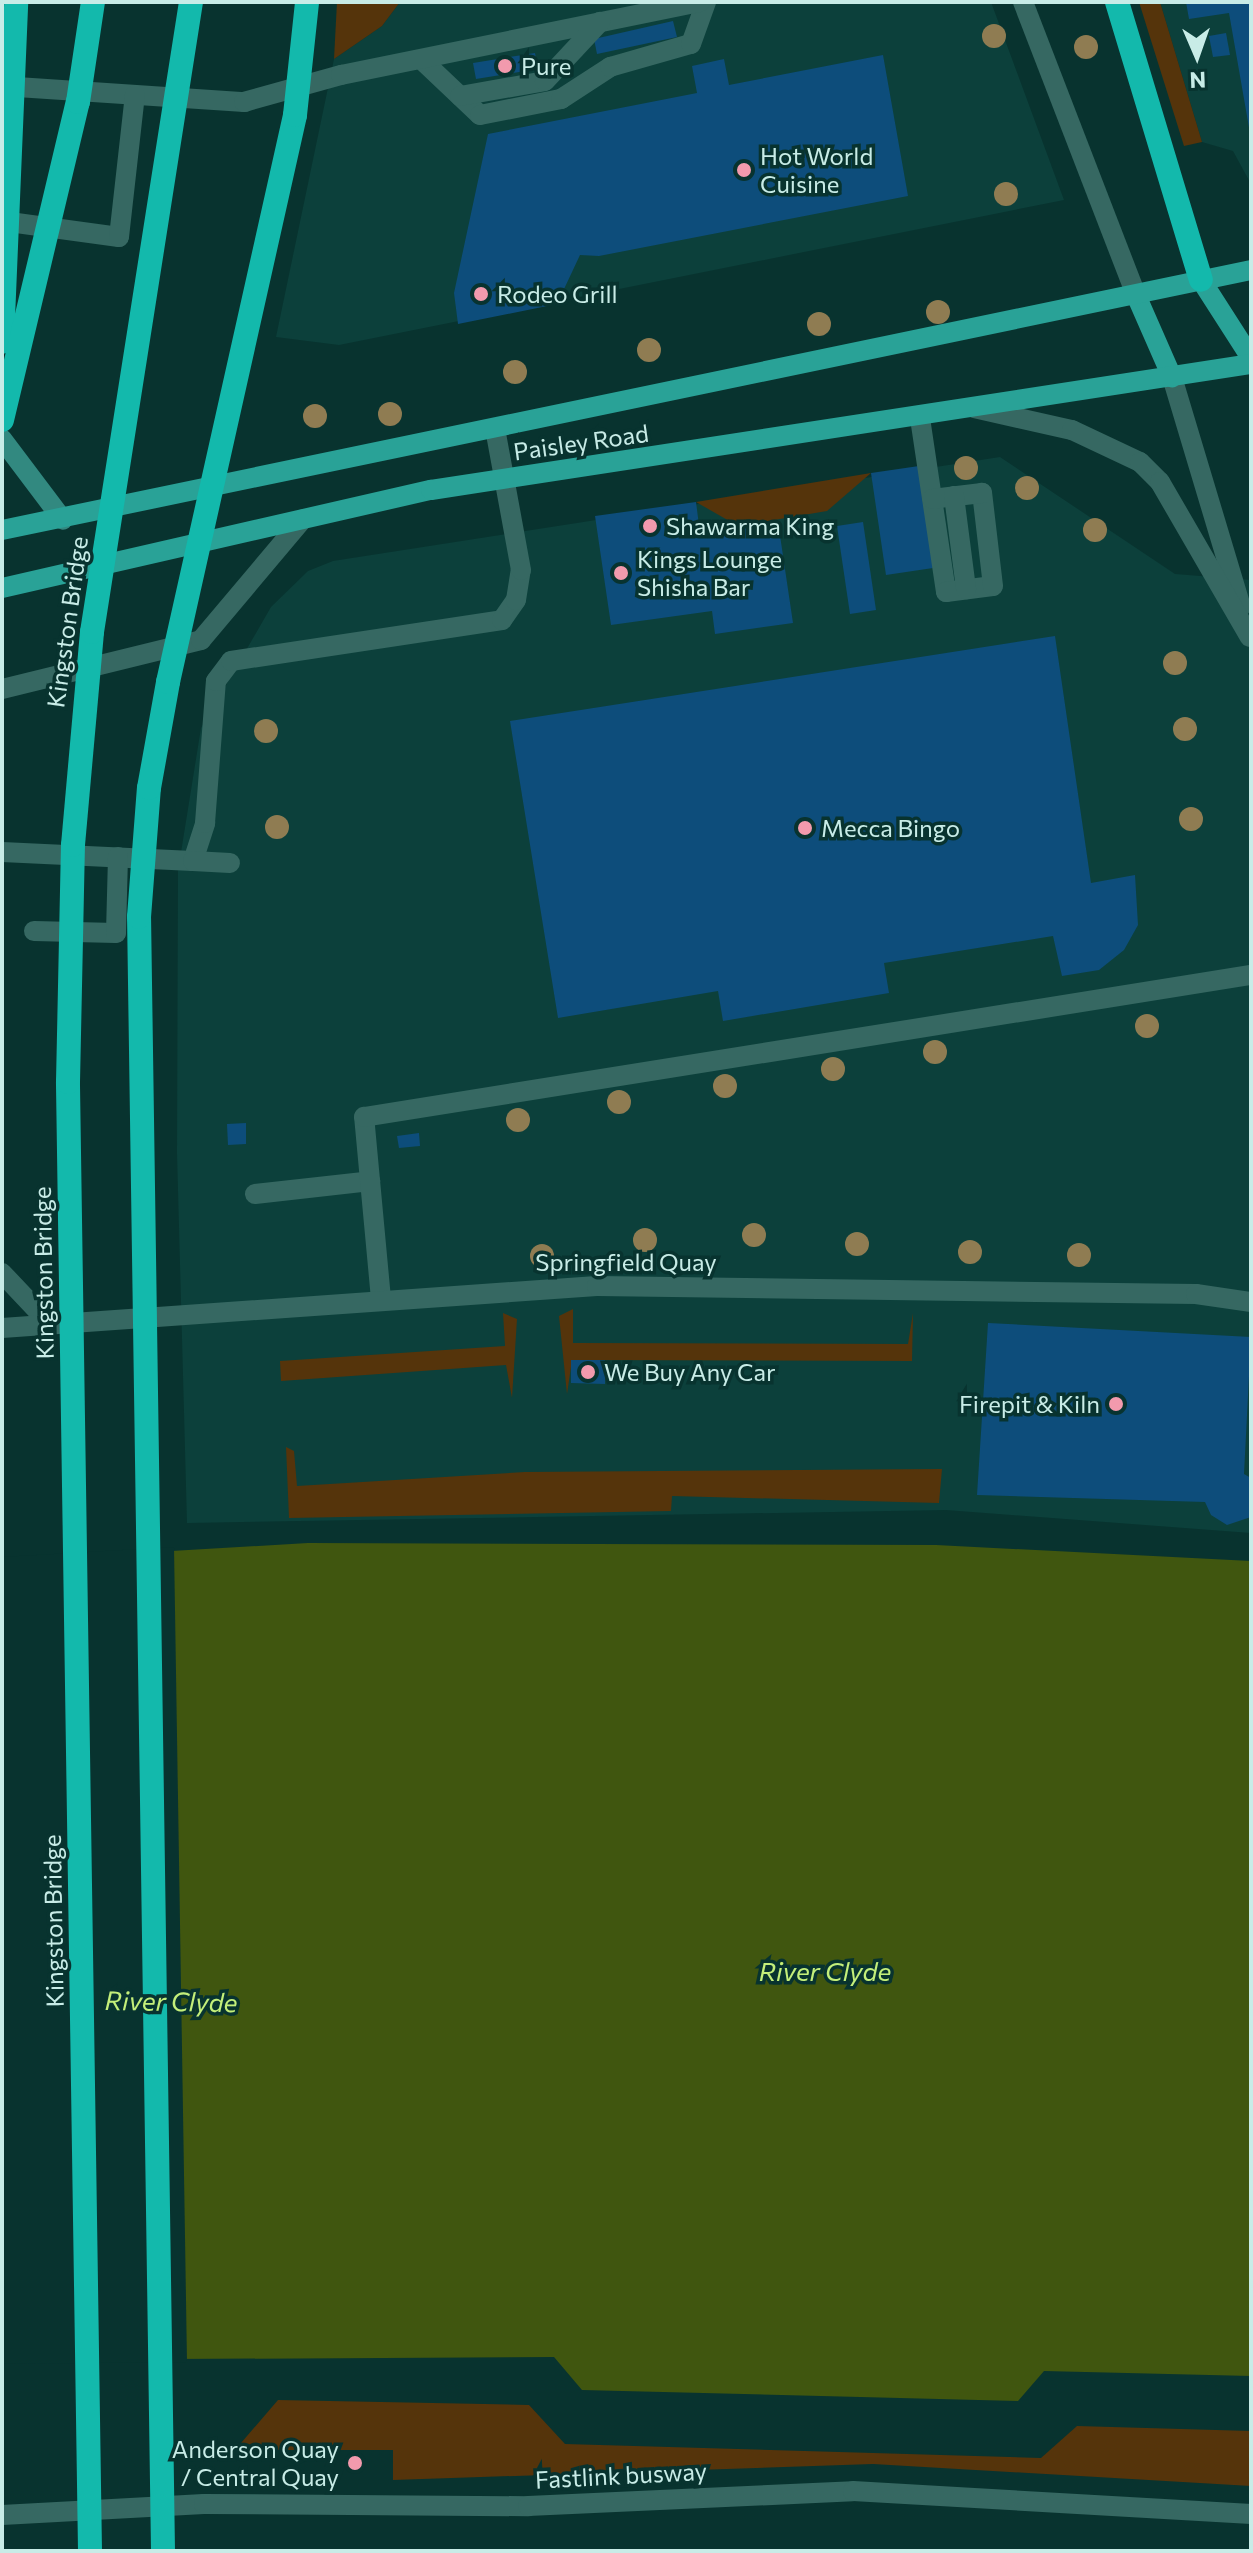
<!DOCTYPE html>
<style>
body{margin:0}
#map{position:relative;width:1253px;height:2553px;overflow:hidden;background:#08332f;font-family:Commissioner,sans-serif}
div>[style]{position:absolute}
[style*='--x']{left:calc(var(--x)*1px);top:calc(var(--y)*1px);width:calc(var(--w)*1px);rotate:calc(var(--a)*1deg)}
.built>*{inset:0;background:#0c403b}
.green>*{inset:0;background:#55340b}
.water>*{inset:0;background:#40560f}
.pier>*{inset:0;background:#08332f}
.building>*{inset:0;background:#0d4d7b}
.lane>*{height:20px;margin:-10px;padding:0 10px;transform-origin:10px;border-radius:10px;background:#366862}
.street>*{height:20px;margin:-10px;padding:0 10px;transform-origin:10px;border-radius:10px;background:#366862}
.secondary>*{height:20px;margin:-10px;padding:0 10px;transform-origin:10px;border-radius:10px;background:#328980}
.primary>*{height:20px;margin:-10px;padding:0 10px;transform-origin:10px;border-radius:10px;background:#29a297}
.highway>*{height:24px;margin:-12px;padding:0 12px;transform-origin:12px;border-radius:12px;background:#13b9ac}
.highway-bridge>*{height:24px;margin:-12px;padding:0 12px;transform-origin:12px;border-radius:12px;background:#13b9ac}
.trees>*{width:24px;height:24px;margin:-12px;border-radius:50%;background:#8f7c52}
.dots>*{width:22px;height:22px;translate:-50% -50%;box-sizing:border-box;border:4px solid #08332f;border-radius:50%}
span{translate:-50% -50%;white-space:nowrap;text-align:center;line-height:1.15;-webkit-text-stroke:7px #08332f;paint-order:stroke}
.poi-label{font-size:24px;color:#c8ece7}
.left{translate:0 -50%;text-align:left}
.right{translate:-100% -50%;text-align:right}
.street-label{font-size:24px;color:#c8ece7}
.water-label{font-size:26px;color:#c4ef7a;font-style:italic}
.frame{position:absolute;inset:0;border:4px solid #c8ece7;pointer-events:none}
.north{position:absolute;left:1157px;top:16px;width:80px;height:80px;-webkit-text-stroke:6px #08332f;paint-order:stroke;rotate:178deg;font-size:22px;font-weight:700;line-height:32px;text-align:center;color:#c8ece7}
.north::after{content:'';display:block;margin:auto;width:28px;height:36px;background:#c8ece7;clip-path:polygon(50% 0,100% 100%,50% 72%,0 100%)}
</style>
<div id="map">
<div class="built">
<div style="clip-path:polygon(400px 2px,991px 2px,1064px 200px,339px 345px,276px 337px,334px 59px,382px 26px)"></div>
<div style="clip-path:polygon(1160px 2px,1251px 2px,1251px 184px,1233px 151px,1202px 142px)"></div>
<div style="clip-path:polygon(1000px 457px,1175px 574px,1251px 580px,1251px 1533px,946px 1510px,187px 1523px,177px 1153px,178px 871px,201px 728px,271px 607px,308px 571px,333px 561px)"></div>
</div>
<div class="green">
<div style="clip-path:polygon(337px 2px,400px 2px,382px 26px,334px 59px)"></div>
<div style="clip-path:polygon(1139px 2px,1160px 2px,1202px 142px,1184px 146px)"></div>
<div style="clip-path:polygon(871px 473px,827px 511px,738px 526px,696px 502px)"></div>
<div style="clip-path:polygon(573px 1309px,573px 1343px,908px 1344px,913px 1313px,912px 1361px,572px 1360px,567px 1394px,559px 1316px)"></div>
<div style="clip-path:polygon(503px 1313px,517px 1319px,512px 1398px,506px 1365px,281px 1381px,280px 1361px,505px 1346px)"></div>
<div style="clip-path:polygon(286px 1447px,294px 1451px,297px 1486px,525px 1472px,942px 1469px,939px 1503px,672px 1496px,671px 1511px,289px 1518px)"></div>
<div style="clip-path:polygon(278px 2400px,529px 2405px,565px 2444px,1041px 2458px,1077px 2426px,1251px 2431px,1251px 2486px,873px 2464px,393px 2480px,393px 2450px,235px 2450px)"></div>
</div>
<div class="water">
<div style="clip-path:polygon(308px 1543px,936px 1545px,1251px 1561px,1251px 2376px,1044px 2371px,1018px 2401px,582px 2390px,554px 2357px,2px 2360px,2px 1561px)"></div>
</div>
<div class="pier">
<div style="clip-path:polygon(174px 1547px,187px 2362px,2px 2364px,2px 1557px)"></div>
</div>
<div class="building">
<div style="clip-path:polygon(1186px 2px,1251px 2px,1251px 139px,1229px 13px,1189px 19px)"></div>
<div style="clip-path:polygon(673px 21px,677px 37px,597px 54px,594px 39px)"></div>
<div style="clip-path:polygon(1226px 33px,1230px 55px,1213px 57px,1209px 36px)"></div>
<div style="clip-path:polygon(535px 53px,538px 69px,476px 79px,473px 63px)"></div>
<div style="clip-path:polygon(883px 55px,908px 196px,599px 256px,580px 255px,557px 304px,458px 324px,454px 293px,488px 134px,697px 93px,692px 66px,724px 59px,729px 85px)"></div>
<div style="clip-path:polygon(919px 466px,933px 568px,886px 575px,871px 473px)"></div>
<div style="clip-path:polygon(696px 502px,700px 533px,778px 522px,793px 623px,715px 634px,712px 611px,611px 625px,595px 516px)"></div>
<div style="clip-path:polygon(863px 522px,876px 610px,850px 614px,837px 526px)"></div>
<div style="clip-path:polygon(1055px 636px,1091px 883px,1135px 875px,1138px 925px,1124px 950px,1099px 970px,1062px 976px,1053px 936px,884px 963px,889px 993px,723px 1021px,718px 991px,558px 1018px,510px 721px)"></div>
<div style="clip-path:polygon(246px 1123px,246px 1144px,228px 1145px,227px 1124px)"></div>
<div style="clip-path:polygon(419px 1133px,420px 1146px,399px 1148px,397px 1136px)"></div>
<div style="clip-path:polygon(988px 1323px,1251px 1337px,1244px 1474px,1251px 1478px,1251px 1517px,1227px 1525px,1211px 1515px,1205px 1502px,977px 1495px)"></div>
<div style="clip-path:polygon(571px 1360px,605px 1360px,605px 1384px,571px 1383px)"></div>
</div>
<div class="lane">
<div style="--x:1023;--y:2;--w:314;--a:68.9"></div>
<div style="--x:424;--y:62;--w:77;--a:43.4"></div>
<div style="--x:480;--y:115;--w:83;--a:-11.2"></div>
<div style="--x:561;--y:99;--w:59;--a:-33.1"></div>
<div style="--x:610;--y:67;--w:84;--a:-15.9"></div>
<div style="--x:691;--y:44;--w:45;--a:-70.3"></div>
<div style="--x:2;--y:86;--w:243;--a:3.8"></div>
<div style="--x:244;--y:102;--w:101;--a:-15.6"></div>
<div style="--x:341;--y:75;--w:366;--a:-11.5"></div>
<div style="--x:460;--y:96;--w:86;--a:-10"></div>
<div style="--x:545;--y:81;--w:81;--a:-47"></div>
<div style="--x:2;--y:221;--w:118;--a:7.8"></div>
<div style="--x:119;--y:237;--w:143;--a:-83.6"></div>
<div style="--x:920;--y:418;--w:176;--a:81.5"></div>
<div style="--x:946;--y:592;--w:47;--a:-7.3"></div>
<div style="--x:993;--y:586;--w:94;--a:-96.7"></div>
<div style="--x:982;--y:493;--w:50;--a:173.2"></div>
<div style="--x:954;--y:496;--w:94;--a:82.6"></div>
<div style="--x:2;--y:852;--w:191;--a:2.7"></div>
<div style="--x:193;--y:861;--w:40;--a:-72"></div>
<div style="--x:205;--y:823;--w:142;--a:-85.6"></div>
<div style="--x:216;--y:681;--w:25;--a:-53"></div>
<div style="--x:231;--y:661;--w:274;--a:-8.6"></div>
<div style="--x:502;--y:620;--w:24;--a:-55"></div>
<div style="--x:516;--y:600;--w:30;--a:-81"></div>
<div style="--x:521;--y:570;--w:143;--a:-100.4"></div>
<div style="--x:193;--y:861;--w:37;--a:3"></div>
<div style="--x:34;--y:931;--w:82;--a:1.4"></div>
<div style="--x:116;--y:933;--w:76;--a:-88.5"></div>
<div style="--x:255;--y:1194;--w:116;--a:-6.4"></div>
<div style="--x:381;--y:1299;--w:183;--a:-95.3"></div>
<div style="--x:364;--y:1117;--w:898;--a:-9.1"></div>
<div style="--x:2;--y:2515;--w:202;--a:-3.1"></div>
<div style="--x:204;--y:2504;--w:324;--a:0.4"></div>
<div style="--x:528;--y:2506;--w:325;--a:-2.6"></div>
<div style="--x:853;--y:2491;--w:399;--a:3.3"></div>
</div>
<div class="street">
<div style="--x:1172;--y:377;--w:240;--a:73.3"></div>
<div style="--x:974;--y:408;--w:100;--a:12.7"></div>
<div style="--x:1072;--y:430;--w:75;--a:25.2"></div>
<div style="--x:1140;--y:462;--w:28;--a:45"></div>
<div style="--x:1160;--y:482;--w:179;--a:59.9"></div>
<div style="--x:2;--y:689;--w:205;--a:-13.8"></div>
<div style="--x:201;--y:640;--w:158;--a:-49.9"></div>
<div style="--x:2;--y:1273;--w:70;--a:46.7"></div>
<div style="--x:2;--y:1328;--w:596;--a:-4.04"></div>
<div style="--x:597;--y:1286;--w:599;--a:0.77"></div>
<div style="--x:1196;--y:1294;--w:56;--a:8.3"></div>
</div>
<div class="secondary">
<div style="--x:2;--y:439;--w:101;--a:53"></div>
</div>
<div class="primary">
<div style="--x:1201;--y:280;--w:93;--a:57.3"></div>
<div style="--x:1136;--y:295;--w:90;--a:66.3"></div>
<div style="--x:2;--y:530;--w:1276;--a:-11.76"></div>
<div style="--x:2;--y:588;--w:440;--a:-12.9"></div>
<div style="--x:431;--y:490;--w:830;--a:-8.74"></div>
</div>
<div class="highway">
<div style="--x:1117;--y:2;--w:290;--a:73.2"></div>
</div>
<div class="highway-bridge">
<div style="--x:2;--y:342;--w:340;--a:-87.6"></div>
<div style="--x:2;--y:420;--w:327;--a:-76.6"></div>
<div style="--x:78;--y:102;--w:101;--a:-81.5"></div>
<div style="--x:90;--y:2551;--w:1469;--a:-90.86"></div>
<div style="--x:68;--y:1082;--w:237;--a:-88.8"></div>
<div style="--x:73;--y:845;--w:214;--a:-84.9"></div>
<div style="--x:92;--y:632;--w:638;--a:-81.07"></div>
<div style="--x:163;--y:2551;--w:1634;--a:-90.84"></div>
<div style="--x:139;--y:917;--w:129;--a:-85.6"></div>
<div style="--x:149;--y:788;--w:108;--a:-79.8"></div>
<div style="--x:168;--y:682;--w:581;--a:-77.37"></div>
<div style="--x:295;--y:115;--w:114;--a:-83.9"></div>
</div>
<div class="trees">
<div style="left:994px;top:36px"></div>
<div style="left:1086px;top:47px"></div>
<div style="left:1006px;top:194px"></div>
<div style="left:938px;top:312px"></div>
<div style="left:819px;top:324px"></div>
<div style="left:649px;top:350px"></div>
<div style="left:515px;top:372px"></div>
<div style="left:390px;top:414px"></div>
<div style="left:315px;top:416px"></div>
<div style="left:966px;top:468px"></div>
<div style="left:1027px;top:488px"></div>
<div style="left:1095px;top:530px"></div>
<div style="left:1175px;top:663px"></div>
<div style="left:1185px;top:729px"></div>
<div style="left:266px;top:731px"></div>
<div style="left:1191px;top:819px"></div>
<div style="left:277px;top:827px"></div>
<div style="left:1147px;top:1026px"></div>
<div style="left:935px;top:1052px"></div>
<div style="left:833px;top:1069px"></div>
<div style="left:725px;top:1086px"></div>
<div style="left:619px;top:1102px"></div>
<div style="left:518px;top:1120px"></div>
<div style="left:754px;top:1235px"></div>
<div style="left:645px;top:1240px"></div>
<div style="left:857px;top:1244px"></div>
<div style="left:970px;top:1252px"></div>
<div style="left:1079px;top:1255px"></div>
<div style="left:542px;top:1256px"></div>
</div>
<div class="dots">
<div style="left:505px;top:66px;background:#f29aad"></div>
<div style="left:744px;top:170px;background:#f29aad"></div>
<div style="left:481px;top:294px;background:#f29aad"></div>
<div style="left:650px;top:526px;background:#f29aad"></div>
<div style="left:621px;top:573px;background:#f29aad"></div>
<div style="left:805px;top:828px;background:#f29aad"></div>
<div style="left:588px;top:1372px;background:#f29aad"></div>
<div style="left:1116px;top:1404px;background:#f29aad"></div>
<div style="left:355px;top:2463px;background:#f29aad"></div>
</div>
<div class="poi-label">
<span class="left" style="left:521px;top:66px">Pure</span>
<span class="left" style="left:760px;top:170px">Hot World<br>Cuisine</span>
<span class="left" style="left:497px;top:294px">Rodeo Grill</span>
<span class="left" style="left:666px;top:526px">Shawarma King</span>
<span class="left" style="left:637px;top:573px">Kings Lounge<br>Shisha Bar</span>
<span class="left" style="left:821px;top:828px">Mecca Bingo</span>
<span class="left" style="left:604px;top:1372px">We Buy Any Car</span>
<span class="right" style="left:1100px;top:1404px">Firepit &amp; Kiln</span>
<span class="right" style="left:339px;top:2463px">Anderson Quay<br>/ Central Quay</span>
</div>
<div class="street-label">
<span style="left:581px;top:442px;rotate:-8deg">Paisley Road</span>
<span style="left:67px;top:622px;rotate:-82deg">Kingston Bridge</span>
<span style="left:626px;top:1262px">Springfield Quay</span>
<span style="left:43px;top:1273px;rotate:-91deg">Kingston Bridge</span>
<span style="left:53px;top:1921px;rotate:-91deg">Kingston Bridge</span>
<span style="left:621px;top:2475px;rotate:-3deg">Fastlink busway</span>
</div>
<div class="water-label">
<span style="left:825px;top:1971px">River Clyde</span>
<span style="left:171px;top:2001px;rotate:1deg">River Clyde</span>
</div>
<div class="frame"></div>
<div class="north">N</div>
</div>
